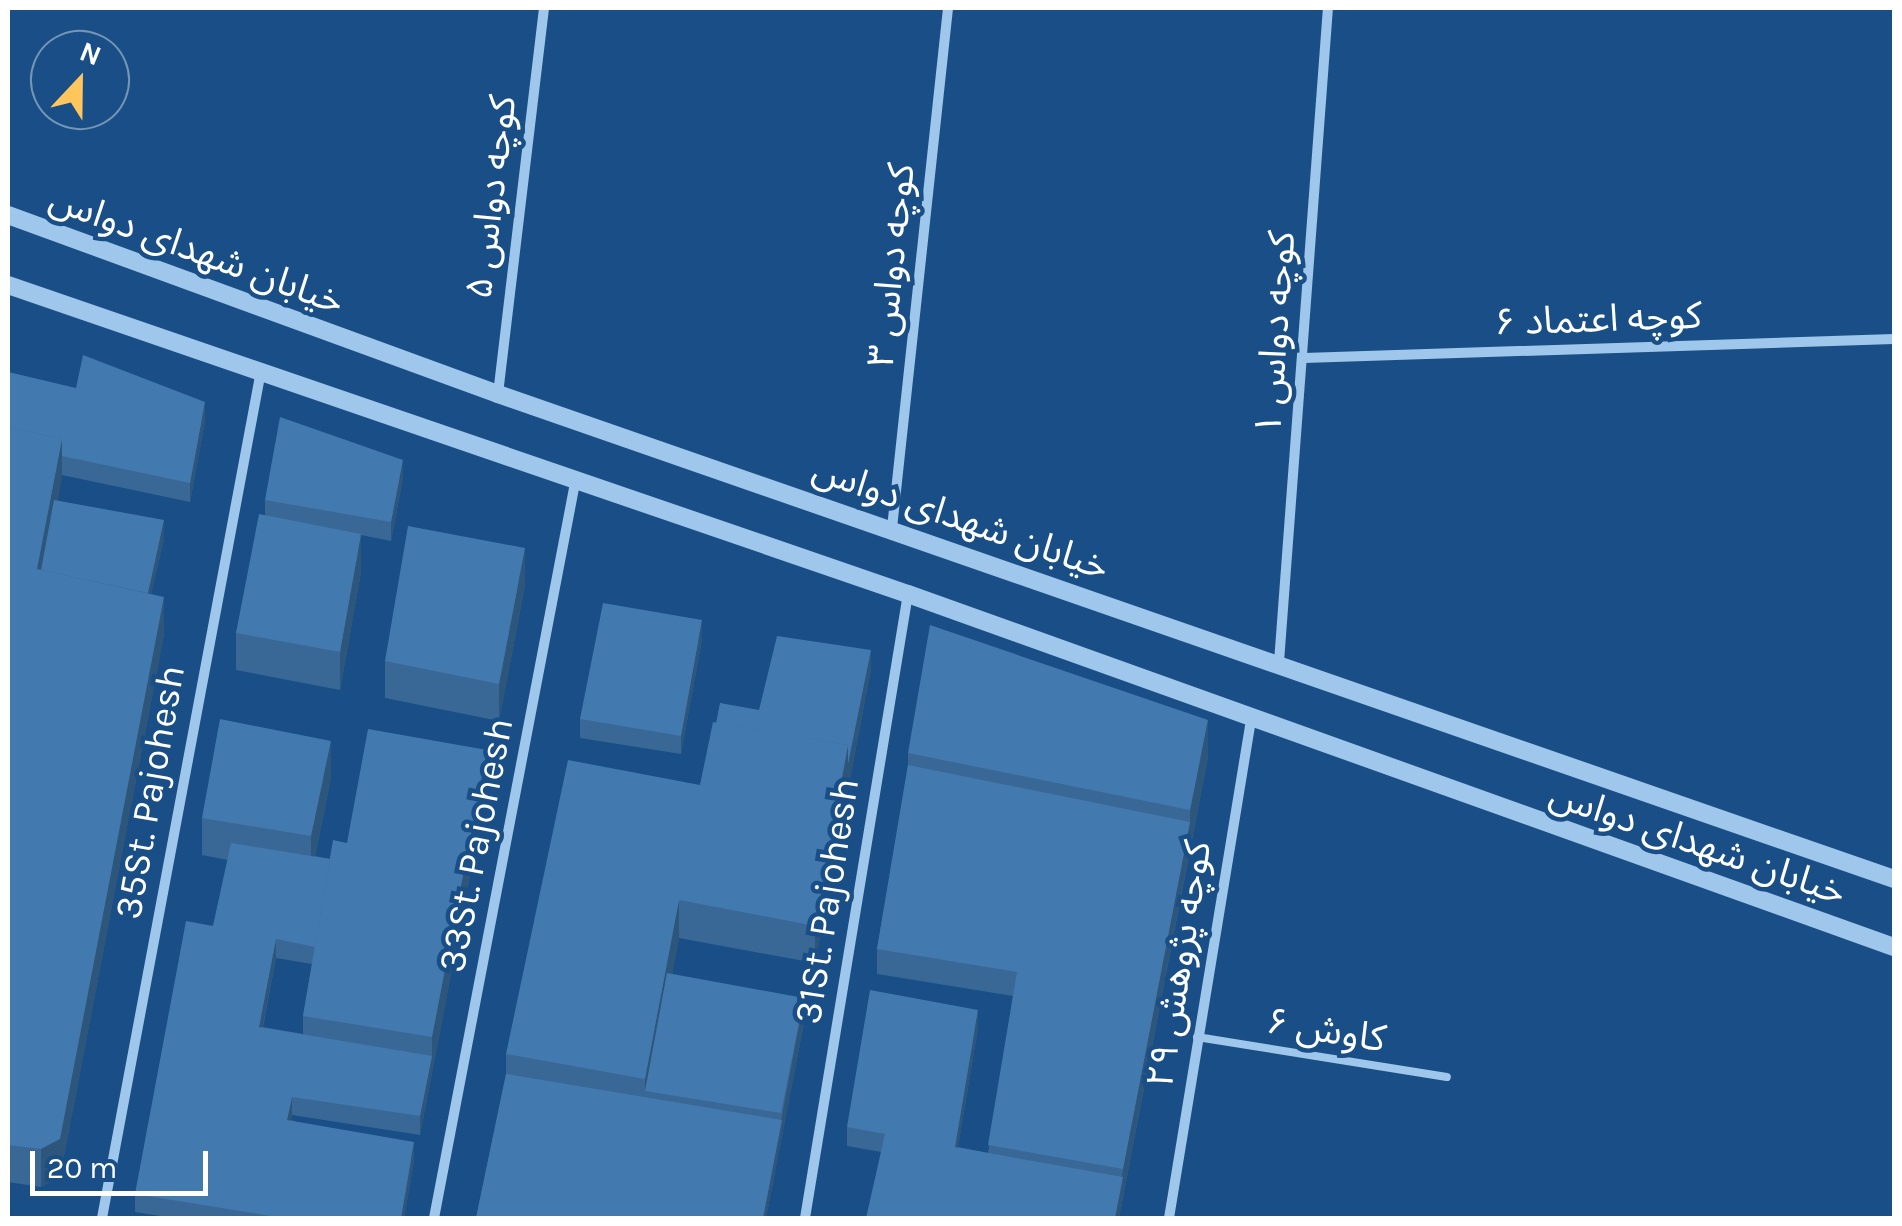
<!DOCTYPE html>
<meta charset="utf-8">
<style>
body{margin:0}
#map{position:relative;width:1902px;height:1226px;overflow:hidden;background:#194f86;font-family:Karla,"Noto Sans Arabic",sans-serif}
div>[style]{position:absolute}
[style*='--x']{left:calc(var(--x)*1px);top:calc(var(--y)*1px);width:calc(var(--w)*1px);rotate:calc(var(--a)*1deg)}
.service>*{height:8px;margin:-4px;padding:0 4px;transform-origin:4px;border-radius:4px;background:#9fc7ec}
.minor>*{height:10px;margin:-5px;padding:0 5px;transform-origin:5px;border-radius:5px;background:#9fc7ec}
.tertiary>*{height:18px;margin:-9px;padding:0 9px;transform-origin:9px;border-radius:9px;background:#9fc7ec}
.wall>*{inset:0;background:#396896}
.shaded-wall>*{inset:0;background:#2e557a}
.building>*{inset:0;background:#4279af}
span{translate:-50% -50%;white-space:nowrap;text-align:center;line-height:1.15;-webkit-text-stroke:9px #194f86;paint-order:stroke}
.street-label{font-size:38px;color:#fff}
.frame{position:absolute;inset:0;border:10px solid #fff;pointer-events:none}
.north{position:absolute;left:30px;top:30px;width:100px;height:100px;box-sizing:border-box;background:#194f86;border:2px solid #7595b6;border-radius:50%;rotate:22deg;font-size:28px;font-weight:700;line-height:40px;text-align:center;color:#fff}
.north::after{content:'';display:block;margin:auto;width:35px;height:45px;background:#ffc65b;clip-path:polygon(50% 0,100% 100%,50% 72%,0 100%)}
.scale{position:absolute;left:30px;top:1151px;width:178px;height:45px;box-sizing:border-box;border:5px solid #fff;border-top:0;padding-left:12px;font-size:30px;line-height:35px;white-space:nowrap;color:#fff;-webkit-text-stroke:8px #194f86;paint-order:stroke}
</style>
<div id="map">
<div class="service">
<div style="--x:1197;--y:1037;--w:253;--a:9.1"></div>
</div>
<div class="minor">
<div style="--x:1304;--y:358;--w:590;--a:-1.84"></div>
<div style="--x:498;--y:394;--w:389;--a:-83.2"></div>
<div style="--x:892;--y:528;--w:523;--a:-83.85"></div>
<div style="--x:1279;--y:662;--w:656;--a:-85.72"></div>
<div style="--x:102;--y:1218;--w:857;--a:-79.37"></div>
<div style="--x:434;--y:1218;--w:748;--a:-79.14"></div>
<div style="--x:805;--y:1218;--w:632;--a:-80.63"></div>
<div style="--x:1169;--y:1218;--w:505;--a:-80.65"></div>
</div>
<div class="tertiary">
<div style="--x:8;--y:215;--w:522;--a:20.07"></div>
<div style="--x:498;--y:394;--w:1478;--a:19.16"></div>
<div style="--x:8;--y:285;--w:952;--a:18.95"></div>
<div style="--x:908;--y:594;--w:1047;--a:19.7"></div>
</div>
<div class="wall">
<div style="clip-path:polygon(8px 372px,205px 421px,190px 502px,62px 475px,57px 500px,164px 539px,151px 594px,164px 634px,60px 1177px,41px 1187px,8px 1182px)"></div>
<div style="clip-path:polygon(403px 478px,391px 541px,361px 535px,361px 572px,340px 690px,236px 670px,236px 633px,265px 516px,265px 500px)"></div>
<div style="clip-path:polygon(525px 585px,499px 721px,385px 698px,385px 661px)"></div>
<div style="clip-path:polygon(702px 639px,681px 754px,580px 738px,580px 719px)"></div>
<div style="clip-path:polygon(871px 669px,815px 963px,679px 938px,672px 974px,804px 1023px,766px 1218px,476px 1218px,506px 1074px,506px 1054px,700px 785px,716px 723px,759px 710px)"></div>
<div style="clip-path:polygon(908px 753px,1208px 757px,1119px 1218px,881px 1152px,847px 1146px,847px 1127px,978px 1028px,958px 1147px,988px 1153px,1013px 996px,877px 974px,877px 949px,908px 765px)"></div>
<div style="clip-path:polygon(evenodd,331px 778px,315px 856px,330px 859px,347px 843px,487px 787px,420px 1135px,292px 1115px,291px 1120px,414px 1161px,404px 1218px,173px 1218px,135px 1212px,135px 1194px,213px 926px,228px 860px,202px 855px,202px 818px,331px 778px,276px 958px,312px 964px,303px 1016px,303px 1034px,263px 1027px,276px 958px)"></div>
</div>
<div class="shaded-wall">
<div style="clip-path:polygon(205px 402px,205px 421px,190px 502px,190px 483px)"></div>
<div style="clip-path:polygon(62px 439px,62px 477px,41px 589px,37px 569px)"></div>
<div style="clip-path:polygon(403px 460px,403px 478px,391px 541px,391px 522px)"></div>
<div style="clip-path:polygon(164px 520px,164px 539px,143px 630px,143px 612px)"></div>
<div style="clip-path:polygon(361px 534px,361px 572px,340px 690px,340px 652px)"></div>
<div style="clip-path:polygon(525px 548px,525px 585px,499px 721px,499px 684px)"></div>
<div style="clip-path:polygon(164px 597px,164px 634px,60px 1177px,41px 1187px,41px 1149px)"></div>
<div style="clip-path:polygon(702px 620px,702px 639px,681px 754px,681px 736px)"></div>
<div style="clip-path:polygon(871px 650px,871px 669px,815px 963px,815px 926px,848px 745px)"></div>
<div style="clip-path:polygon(1208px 720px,1208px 757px,1190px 848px,1190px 810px)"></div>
<div style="clip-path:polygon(331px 741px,331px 778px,311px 874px,311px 836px)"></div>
<div style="clip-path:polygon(487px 750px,487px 787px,420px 1135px,420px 1116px,432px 1056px,432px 1037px)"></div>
<div style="clip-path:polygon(1190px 822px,1190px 848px,1119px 1218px,1115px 1218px,1123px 1169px)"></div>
<div style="clip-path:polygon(679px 900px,679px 938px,650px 1091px,645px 1091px,645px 1079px)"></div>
<div style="clip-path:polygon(276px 939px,276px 958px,259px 1045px,259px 1027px)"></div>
<div style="clip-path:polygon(804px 998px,804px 1023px,766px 1218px,763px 1218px)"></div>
<div style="clip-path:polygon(978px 1010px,978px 1028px,955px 1165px,955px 1147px)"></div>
<div style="clip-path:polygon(292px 1097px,292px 1115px,287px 1138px,287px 1120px)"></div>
<div style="clip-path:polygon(414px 1142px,414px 1161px,404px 1218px,401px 1218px)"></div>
</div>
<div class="building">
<div style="clip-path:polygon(83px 355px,205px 402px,190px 483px,62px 456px,62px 439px,8px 427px,8px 372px,76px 388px)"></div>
<div style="clip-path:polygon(280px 417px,403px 460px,391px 522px,265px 500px)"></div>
<div style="clip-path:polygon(8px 427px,62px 439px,37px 569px,164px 597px,60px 1139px,41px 1149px,8px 1145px)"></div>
<div style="clip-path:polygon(54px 500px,164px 520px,148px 593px,41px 570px)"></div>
<div style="clip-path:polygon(259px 514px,361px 534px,340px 652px,236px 633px)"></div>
<div style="clip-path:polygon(408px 526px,525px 548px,499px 684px,385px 661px)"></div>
<div style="clip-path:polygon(603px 603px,702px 620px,681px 736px,580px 719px)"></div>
<div style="clip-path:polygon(930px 625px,1208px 720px,1190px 810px,908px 753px)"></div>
<div style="clip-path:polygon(777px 636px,871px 650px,848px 764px,848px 745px,716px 723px,720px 703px,759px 710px)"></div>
<div style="clip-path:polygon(220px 719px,331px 741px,311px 836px,202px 818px)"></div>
<div style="clip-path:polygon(713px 722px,848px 745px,815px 926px,679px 900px,645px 1079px,506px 1054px,568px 760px,700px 785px)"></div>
<div style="clip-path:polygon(368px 729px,487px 750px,432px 1037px,303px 1016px,333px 840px,347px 843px)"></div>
<div style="clip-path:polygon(908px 765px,1190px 822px,1123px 1169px,988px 1145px,1017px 972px,877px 949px)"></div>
<div style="clip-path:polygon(231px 843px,330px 859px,315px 947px,276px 939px,259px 1027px,432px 1056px,420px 1116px,292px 1097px,287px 1120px,414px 1142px,401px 1218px,284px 1218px,135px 1194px,186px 921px,213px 926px)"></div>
<div style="clip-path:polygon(667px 973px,804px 998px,781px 1113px,645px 1091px)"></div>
<div style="clip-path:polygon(870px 990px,978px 1010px,955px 1147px,1123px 1177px,1115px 1218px,866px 1218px,885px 1134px,847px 1127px)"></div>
<div style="clip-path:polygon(506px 1074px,782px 1120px,763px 1218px,631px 1218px,622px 1217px,622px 1218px,476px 1218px)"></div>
</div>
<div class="street-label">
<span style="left:491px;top:197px;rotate:-83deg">کوچه دواس ۵</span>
<span style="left:197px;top:250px;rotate:20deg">خیابان شهدای دواس</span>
<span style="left:891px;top:265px;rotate:-84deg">کوچه دواس ۳</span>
<span style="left:1598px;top:319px;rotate:-2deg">کوچه اعتماد ۶</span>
<span style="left:1275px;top:333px;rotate:-86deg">کوچه دواس ۱</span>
<span style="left:961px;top:518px;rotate:19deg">خیابان شهدای دواس</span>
<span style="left:150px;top:792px;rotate:-80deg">35St. Pajohesh</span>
<span style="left:1698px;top:843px;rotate:19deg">خیابان شهدای دواس</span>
<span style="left:476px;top:845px;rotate:-79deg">33St. Pajohesh</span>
<span style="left:827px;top:901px;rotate:-81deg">31St. Pajohesh</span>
<span style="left:1179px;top:964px;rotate:-81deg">کوچه پژوهش ۲۹</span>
<span style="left:1326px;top:1030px;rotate:9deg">کاوش ۶</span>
</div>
<div class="frame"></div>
<div class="north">N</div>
<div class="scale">20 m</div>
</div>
